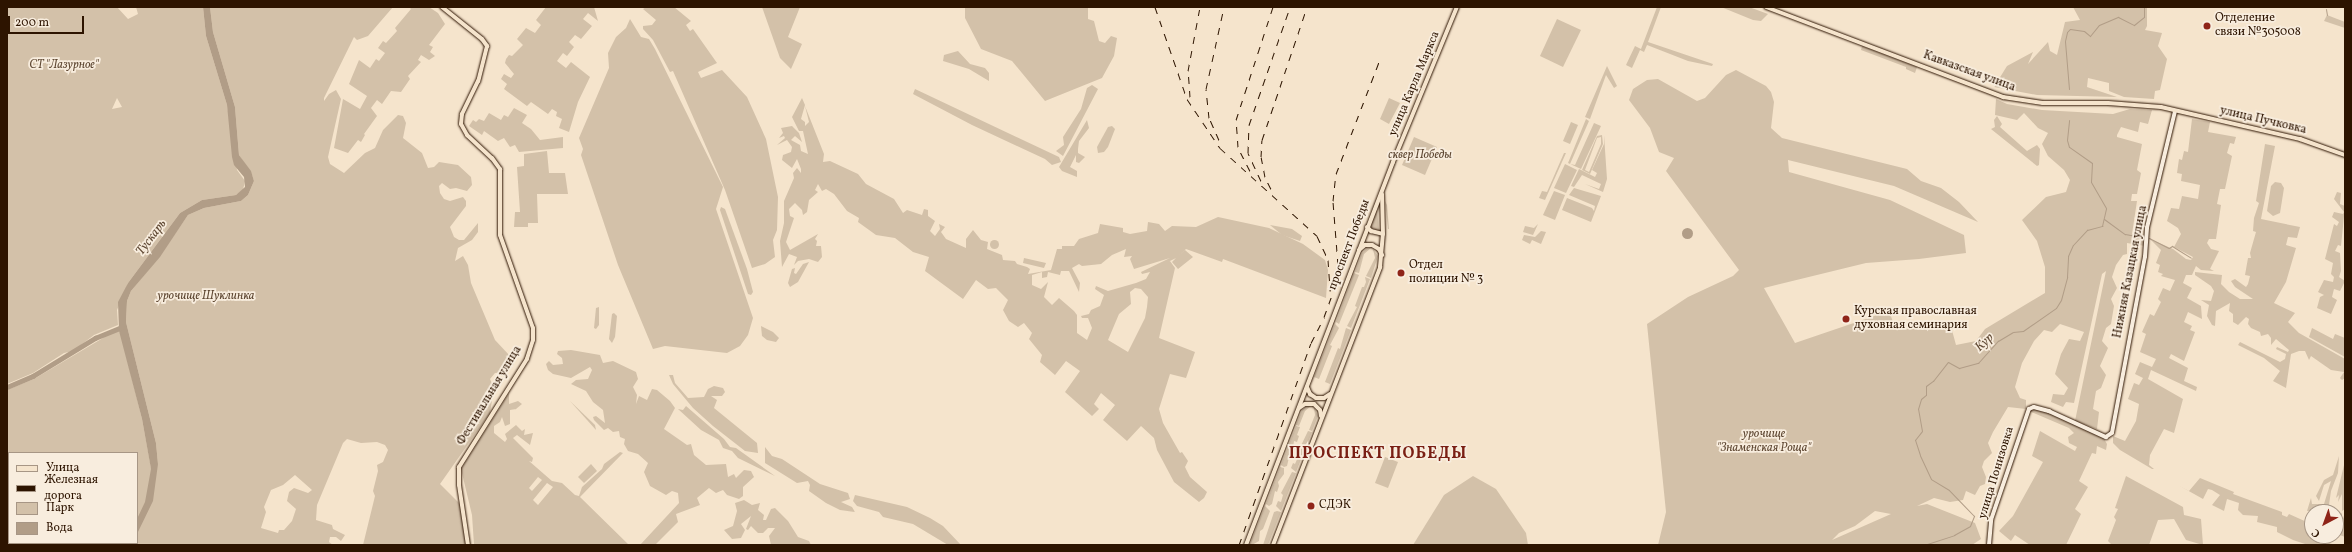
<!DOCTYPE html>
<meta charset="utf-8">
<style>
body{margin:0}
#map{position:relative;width:2352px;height:552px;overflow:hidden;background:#f5e4cc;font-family:Vollkorn,serif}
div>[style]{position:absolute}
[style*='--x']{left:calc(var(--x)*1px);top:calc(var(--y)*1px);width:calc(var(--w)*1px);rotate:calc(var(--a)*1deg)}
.green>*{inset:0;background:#d3c1a9}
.round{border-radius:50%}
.water>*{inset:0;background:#b19d87}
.stream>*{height:1px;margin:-0.5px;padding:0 0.5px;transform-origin:0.5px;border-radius:0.5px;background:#b19d87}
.river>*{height:4.5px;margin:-2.25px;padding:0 2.25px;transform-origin:2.25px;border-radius:2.25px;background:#b19d87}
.roads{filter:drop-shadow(0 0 1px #2d1400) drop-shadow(0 0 1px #2d1400)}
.secondary>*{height:3.5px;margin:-1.75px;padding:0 1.75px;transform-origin:1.75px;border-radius:1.75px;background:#f8edde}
.primary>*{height:4px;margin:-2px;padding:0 2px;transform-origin:2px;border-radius:2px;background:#f5e4cc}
.rail>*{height:1px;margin-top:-0.5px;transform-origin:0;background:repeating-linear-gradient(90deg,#2d1400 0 7px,transparent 0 14px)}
.dots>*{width:11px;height:11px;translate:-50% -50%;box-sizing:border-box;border:2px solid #f8edde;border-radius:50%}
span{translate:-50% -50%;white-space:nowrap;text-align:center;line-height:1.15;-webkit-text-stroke:3.5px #f8edde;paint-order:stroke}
.poi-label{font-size:12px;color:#2d1400}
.left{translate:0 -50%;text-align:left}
.park-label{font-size:12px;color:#5f4833;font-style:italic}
.street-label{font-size:12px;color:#2d1400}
.water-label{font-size:13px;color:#624b36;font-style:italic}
.district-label{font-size:16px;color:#7a1f14;font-weight:700;letter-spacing:1px}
.frame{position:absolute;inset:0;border:8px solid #2d1400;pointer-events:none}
.legend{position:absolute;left:8px;top:452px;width:130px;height:92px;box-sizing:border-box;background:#f8edde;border:1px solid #a79685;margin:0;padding:5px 7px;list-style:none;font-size:12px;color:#2d1400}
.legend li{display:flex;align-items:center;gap:8px;height:20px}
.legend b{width:20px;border:1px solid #a79685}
.north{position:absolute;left:2304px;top:504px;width:40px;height:40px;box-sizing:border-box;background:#f8edde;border:1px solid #a79685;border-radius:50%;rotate:221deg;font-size:11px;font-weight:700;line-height:16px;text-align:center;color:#2d1400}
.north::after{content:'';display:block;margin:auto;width:14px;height:18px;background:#8f2418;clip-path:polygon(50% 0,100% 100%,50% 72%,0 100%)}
.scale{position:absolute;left:8px;top:16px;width:76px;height:18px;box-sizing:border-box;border:2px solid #2d1400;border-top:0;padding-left:5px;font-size:12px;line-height:14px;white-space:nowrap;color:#2d1400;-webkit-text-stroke:3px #f8edde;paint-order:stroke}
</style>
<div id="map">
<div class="green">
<div style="clip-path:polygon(evenodd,7px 7px,117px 7px,128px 19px,138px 14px,136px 7px,203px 7px,206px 36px,227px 105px,237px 170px,245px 181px,243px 190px,236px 195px,202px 200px,180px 213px,128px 283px,117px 310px,118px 325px,94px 335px,73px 351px,64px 353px,33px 373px,7px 384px,7px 7px,117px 98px,122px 107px,112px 109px,117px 98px)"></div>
<div style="clip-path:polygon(evenodd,210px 7px,393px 7px,368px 36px,357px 40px,354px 37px,324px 98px,324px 101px,329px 94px,336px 90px,341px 99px,328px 157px,330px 164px,344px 173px,365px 153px,375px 148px,383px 130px,398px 115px,403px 116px,406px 123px,403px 138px,422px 153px,428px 168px,434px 167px,439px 162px,458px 165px,471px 177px,472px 185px,467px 191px,456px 188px,450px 189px,442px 183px,439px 186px,440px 193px,444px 199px,450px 201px,463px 197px,466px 201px,466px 206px,450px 227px,454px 237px,459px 240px,464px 240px,478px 223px,478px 232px,472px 240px,458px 248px,455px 261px,463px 256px,468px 265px,471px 283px,495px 340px,511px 357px,514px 364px,505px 372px,495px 373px,490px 379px,494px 388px,490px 413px,440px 484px,460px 504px,466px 545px,363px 545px,375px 496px,373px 491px,378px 471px,377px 465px,383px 462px,388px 450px,385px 445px,377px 442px,361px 443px,347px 439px,343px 443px,317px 505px,316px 520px,332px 525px,333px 529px,345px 535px,341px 541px,336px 537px,330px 537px,329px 542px,333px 545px,46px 545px,45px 543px,137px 543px,137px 453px,9px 453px,7px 543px,7px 390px,34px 379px,113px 332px,119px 331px,121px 335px,142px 419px,151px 468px,158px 464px,156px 443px,126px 322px,127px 301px,131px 291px,159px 257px,188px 215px,204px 208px,241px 201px,248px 195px,254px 181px,252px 175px,239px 155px,235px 107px,213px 32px,210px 7px,295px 475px,312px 490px,308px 493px,294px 488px,289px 492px,287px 501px,296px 509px,292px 521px,284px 530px,279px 530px,278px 533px,261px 528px,266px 512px,264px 507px,271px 490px,283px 485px,295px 475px)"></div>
<div style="clip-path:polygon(409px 7px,429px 7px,438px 13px,445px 24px,429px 45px,433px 47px,430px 52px,435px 56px,429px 60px,421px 55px,418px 60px,421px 62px,408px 76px,410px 79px,401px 92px,391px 91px,382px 104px,377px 100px,371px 108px,377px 116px,364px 134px,365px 135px,361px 142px,358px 140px,348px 153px,334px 148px,343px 99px,360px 109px,367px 96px,349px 84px,359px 60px,370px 68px,376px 59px,379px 61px,385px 53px,378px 48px,383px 41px,386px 43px,397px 31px,395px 28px,411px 9px)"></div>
<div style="clip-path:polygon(546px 7px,594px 7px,598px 21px,588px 13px,583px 19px,592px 26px,581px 39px,575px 35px,569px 42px,574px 47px,567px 56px,563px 53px,557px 61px,566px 68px,571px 62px,590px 77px,578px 102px,569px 132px,559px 128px,562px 119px,556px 116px,557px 112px,552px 109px,548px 114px,531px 102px,527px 106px,504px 89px,507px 84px,501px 79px,504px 74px,511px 78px,514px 74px,505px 63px,506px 59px,509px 55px,512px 56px,523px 45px,517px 39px,526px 28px,535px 33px,541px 25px,536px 20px)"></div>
<div style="clip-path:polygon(646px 7px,674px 7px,691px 21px,686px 25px,690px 31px,693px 29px,717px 63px,698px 72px,701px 78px,722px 70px,747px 97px,766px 139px,778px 197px,777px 230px,773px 240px,775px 257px,765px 264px,752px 268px,725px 190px,673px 71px,670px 72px,653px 40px,643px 29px,643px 26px,652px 25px,656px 20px,643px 9px)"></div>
<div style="clip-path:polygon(762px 7px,800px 7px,788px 37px,802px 44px,791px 69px,780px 58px)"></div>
<div style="clip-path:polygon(965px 7px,1088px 7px,1088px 19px,1094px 21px,1099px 41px,1105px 43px,1111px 36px,1117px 38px,1114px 56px,1102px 78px,1045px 101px,1012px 61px,981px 49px,965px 18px)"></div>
<div style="clip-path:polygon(1657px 7px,1661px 7px,1648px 42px,1713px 64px,1712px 66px,1688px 61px,1647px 45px,1644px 52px,1640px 50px,1632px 68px,1626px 65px,1635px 46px,1641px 49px)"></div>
<div style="clip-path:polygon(1721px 7px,1749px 7px,1768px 14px,1761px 21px,1753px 20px)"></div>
<div style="clip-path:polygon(2073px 7px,2147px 7px,2147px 26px,2145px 30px,2162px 33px,2158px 46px,2167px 59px,2160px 90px,2155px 91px,2154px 99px,2124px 97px,2109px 91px,2109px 83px,2088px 78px,2087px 87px,2117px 97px,2037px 95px,1994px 87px,2007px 66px,2033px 52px,2028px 64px,2048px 42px,2050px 51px,2057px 55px,2065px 22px,2080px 20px)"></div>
<div style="clip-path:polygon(2327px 15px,2345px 22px,2345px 28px,2324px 21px)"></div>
<div style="clip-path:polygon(630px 19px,641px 37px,649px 39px,655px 49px,723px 187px,716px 209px,753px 318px,748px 335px,740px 346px,727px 353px,665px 346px,653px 349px,618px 265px,581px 155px,583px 149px,579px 138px,609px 68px,608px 53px,616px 37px,626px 28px)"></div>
<div style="clip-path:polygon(1557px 19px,1581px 30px,1563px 67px,1540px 56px)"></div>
<div style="clip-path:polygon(1862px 46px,1917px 67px,1915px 73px,1906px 69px,1906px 67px,1861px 50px)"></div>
<div style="clip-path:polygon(958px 51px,970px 64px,985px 68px,989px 73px,989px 81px,969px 69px,943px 61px,944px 55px)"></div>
<div style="clip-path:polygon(1607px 66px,1617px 86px,1614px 88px,1606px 75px,1590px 119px,1585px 117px)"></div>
<div style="clip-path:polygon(evenodd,1736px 70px,1766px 86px,1771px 92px,1774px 102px,1771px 128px,1782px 138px,1907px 169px,1921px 181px,1941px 188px,1959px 202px,1978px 222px,1894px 186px,1788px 160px,1789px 172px,1890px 200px,1964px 235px,1966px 253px,1919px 259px,1866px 263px,1764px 288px,1795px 343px,1889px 311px,1896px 330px,1950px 323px,1956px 345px,1976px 341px,1985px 329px,2045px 293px,2045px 267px,2037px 241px,2022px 220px,2046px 197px,2066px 192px,2070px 180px,2064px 170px,2048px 156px,2042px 144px,2048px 133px,2038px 128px,2024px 113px,2017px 120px,1995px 115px,1996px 99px,2007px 104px,2042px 110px,2113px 114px,2130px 109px,2152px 110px,2148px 124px,2140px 122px,2138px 132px,2121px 127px,2117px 135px,2117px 137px,2142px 144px,2137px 170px,2141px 173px,2137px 194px,2132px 194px,2131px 201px,2137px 201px,2132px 234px,2140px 238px,2146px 235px,2145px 246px,2127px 243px,2127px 254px,2123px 255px,2116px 265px,2112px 277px,2117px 288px,2111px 299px,2114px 306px,2111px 324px,2106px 328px,2102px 341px,2108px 348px,2100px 366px,2106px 375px,2101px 388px,2096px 391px,2093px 409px,2099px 412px,2097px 429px,2075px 421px,2106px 271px,2102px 274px,2074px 403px,2066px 402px,2063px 407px,2051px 402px,2053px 394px,2064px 395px,2068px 388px,2055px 374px,2061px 354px,2069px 339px,2080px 341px,2084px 332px,2060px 324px,2052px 332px,2044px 330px,2034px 341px,2022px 363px,2015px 387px,2020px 398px,2026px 400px,2026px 409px,2008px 407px,1993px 432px,1988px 443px,1992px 453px,1984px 461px,1982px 467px,1986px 477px,1985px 484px,1980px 486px,1975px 495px,1966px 491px,1963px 500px,1950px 502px,1934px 498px,1917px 506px,1927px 504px,1975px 523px,1981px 539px,1972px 545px,1658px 545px,1666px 512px,1647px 324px,1688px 297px,1733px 276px,1739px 270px,1666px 171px,1674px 158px,1659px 152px,1650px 128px,1629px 100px,1633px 89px,1647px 80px,1658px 79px,1697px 101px,1705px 98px,1726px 75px,1736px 70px,1875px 511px,1891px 514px,1832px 540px,1839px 533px,1855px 526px,1875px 511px)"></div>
<div style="clip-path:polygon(1092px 85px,1098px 89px,1063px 156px,1056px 151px,1064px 145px,1063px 137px,1081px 109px,1087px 88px)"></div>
<div style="clip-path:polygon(915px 89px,1059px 157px,1061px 162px,1052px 165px,1045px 159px,972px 125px,913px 94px)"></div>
<div style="clip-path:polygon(evenodd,802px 98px,805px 105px,801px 119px,805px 122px,805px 126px,809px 122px,805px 106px,824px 154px,823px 162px,830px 161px,858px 174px,866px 184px,894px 199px,903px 213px,907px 210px,922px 215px,924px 209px,928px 210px,928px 216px,935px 221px,930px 231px,935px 236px,940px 229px,939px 224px,945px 227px,941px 232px,946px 239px,966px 248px,966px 239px,973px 230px,981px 240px,988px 242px,987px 249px,1002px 255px,1003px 260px,1015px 261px,1017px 264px,1027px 267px,1030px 269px,1028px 274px,1051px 270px,1057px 249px,1062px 249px,1062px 246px,1074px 246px,1079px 239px,1098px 233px,1100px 224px,1123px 228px,1123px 232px,1130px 234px,1147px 231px,1148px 222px,1159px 224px,1165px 231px,1172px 226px,1196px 227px,1218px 217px,1269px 228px,1303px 244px,1325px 260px,1328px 270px,1326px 298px,1223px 259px,1222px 262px,1186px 249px,1176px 258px,1185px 250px,1193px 257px,1178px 269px,1172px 262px,1176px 258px,1156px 268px,1170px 261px,1175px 268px,1159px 338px,1195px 352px,1186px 378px,1170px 374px,1159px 409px,1163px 423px,1180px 453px,1182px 452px,1188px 461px,1185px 467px,1190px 477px,1207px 492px,1204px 498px,1199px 502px,1174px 482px,1157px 450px,1154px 438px,1141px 426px,1127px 441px,1103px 420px,1115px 405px,1101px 393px,1094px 404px,1099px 409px,1092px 416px,1065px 392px,1080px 371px,1066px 361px,1055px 375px,1040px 362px,1042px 355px,1029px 339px,1032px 333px,1024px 323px,1018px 327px,1009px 321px,1003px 310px,1008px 300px,996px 288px,988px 289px,976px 280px,963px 299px,925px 271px,929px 257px,913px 252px,895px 238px,876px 235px,858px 222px,859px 218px,847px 211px,834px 194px,826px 189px,822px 191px,818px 184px,815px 190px,818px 192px,809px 200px,807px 212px,803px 215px,802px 210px,795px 203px,789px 209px,790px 216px,794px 218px,786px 242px,790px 250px,818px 234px,815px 239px,817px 241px,816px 246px,821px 246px,822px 257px,818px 262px,809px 259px,798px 261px,794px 265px,797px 257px,789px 254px,782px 267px,780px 241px,784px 223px,784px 201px,794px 178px,793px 173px,797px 168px,801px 173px,801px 169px,797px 159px,792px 168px,782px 160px,783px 155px,791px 152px,792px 147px,787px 140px,777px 145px,785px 138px,784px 136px,779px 138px,783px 133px,781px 128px,792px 126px,799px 133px,802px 142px,795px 136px,791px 140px,800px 145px,801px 151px,808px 154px,803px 131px,799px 131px,792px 117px,802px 98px,1126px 249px,1124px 257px,1132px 256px,1130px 259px,1134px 269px,1170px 258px,1141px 272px,1142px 274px,1150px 272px,1146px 279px,1136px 283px,1108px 291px,1096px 286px,1095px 289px,1104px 295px,1100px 306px,1091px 310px,1089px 314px,1081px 316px,1082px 318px,1088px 318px,1092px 328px,1087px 340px,1077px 333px,1077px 315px,1074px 311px,1059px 298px,1052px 305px,1044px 297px,1048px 282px,1041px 289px,1032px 285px,1032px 275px,1042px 272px,1042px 278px,1047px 277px,1048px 272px,1060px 275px,1061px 271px,1069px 271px,1079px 292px,1080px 283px,1072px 268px,1079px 264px,1082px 266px,1101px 264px,1112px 255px,1126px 249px,802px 98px,1135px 288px,1141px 289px,1148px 297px,1147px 307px,1145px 318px,1128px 352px,1108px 340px,1119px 314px,1131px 304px,1130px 292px,1135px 288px)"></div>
<div style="clip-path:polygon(1389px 98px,1400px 103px,1389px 124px,1380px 119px)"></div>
<div style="clip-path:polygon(514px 108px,527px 115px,522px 123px,531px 129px,540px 140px,563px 137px,563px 148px,519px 152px,515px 145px,510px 147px,504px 138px,498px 141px,484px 131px,482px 135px,469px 126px,473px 120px,476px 122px,479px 119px,484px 121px,489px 113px,501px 120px,504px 115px,508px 117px)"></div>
<div style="clip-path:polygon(1997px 116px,2002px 124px,2000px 127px,2027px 151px,2037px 145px,2040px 149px,2039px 165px,2037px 166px,1991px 129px,1995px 127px,1994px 120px)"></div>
<div style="clip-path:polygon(1586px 119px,1589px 121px,1570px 164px,1575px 165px,1594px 123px,1601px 126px,1581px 169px,1568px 163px)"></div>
<div style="clip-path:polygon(2192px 119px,2210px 122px,2208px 132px,2236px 137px,2234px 144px,2230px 143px,2227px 153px,2232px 156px,2225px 189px,2220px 189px,2217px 204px,2221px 205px,2216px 239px,2209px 239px,2207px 243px,2211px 249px,2219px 251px,2210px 269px,2214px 271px,2201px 270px,2196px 266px,2192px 275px,2186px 275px,2183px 283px,2192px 288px,2187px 298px,2201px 306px,2202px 319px,2188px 312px,2184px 322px,2192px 326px,2190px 330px,2195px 332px,2184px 361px,2171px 354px,2169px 358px,2188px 368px,2184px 381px,2197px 387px,2196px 391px,2151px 370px,2148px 379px,2183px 399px,2174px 433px,2164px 429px,2150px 455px,2149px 465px,2154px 469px,2152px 469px,2120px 450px,2113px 443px,2113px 436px,2125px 441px,2136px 421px,2139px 404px,2128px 399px,2134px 383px,2139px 385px,2143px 378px,2135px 374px,2140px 362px,2152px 367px,2156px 359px,2140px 352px,2146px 334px,2142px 332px,2150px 314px,2154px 316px,2161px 302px,2158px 299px,2163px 288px,2170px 291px,2175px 280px,2161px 276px,2163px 274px,2158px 272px,2160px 265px,2156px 263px,2161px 250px,2150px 239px,2173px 249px,2186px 259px,2191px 260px,2193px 257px,2174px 247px,2181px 234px,2178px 228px,2167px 221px,2171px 208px,2179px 209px,2182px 196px,2198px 199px,2200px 185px,2181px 181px,2182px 174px,2177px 173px,2179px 159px,2182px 160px,2184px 151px,2188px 152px)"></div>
<div style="clip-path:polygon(1087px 120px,1089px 128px,1079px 141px,1078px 149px,1078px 153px,1085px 157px,1079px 163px,1076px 162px,1076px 155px,1070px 167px,1077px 171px,1077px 177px,1062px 171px,1059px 167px)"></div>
<div style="clip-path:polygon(1571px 122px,1578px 125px,1570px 144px,1563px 141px)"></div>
<div style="clip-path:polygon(1112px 126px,1115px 129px,1108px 147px,1104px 152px,1098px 153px,1097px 147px,1108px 127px)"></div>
<div style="clip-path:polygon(evenodd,1602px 135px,1603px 144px,1590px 174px,1582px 170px,1597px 136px,1602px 135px,1601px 137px,1601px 144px,1589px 172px,1585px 170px,1597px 138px,1601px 137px)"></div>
<div style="clip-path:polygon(1604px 135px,1607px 179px,1603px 192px,1585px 184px,1599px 189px,1601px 184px,1582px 175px,1574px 187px,1571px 186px,1579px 169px,1595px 177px,1597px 173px,1592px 170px,1604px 144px)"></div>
<div style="clip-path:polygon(1414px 137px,1437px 147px,1425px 175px,1402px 165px)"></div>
<div style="clip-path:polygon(2265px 144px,2275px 146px,2261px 219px,2300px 227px,2297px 238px,2288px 237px,2286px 245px,2296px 248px,2286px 282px,2274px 303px,2295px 313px,2288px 322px,2299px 333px,2345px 359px,2345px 378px,2342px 380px,2340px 378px,2344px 372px,2331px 370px,2311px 356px,2309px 360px,2305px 351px,2299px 351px,2291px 354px,2286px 388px,2273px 381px,2280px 371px,2264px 358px,2238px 345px,2240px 342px,2280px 362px,2285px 359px,2286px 354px,2276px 349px,2277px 347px,2288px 352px,2289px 350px,2276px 339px,2271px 345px,2271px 338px,2268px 334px,2261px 336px,2260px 332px,2251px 328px,2248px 324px,2249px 319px,2246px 317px,2238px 325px,2233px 322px,2233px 314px,2229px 311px,2230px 303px,2216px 311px,2215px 326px,2212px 325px,2207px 316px,2209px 305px,2201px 300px,2211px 301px,2214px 291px,2211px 286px,2195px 275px,2195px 272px,2222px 275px,2221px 284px,2229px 292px,2240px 299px,2253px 299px,2235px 287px,2231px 281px,2235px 279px,2246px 287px,2248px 284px,2250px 276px,2245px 275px,2248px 258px,2251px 258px,2250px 253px,2256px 232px,2253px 231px,2254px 218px,2259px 203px,2256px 201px)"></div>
<div style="clip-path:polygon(547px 151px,549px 173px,565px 173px,568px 194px,537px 194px,538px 223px,528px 223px,528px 227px,514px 227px,515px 212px,520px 212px,517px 167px,524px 166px,524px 154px)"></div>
<div style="clip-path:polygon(1564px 153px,1566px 153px,1545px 200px,1539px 198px,1542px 191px,1547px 192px)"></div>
<div style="clip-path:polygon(1565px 164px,1577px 170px,1566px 193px,1554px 188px)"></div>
<div style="clip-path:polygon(2275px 182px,2281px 183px,2284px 188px,2280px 213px,2273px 216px,2267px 211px,2271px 186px)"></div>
<div style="clip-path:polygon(1574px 188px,1601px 196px,1591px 222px,1562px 210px,1567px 198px,1592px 208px,1594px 211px,1595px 206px,1569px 195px)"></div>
<div style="clip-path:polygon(1554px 191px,1565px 195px,1555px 220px,1543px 215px)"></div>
<div style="clip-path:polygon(2337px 192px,2341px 193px,2340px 204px,2345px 206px,2341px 246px,2338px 245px,2335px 251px,2340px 253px,2341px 271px,2339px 277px,2345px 281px,2340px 291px,2334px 289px,2332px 297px,2337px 300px,2331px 314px,2317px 308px,2320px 297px,2324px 295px,2318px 292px,2324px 280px,2333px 282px,2334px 277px,2331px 274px,2333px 263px,2325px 259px,2334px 224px,2337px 226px,2339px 222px,2332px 217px,2334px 212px,2343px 214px,2344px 212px,2334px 199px)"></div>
<div style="clip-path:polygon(1385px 201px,1387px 205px,1389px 229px,1388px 229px)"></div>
<div style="clip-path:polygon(721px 207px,725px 209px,747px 269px,753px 292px,751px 295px,748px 294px,720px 210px)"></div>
<div style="clip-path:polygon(1377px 208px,1379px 230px,1378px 231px,1370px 227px)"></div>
<div style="clip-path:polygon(1538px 224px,1533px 235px,1523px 232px,1525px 226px,1534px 228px)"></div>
<div style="clip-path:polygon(1270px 225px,1292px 229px,1302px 236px,1300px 241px,1282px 235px)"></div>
<div style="clip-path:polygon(1541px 231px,1546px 232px,1541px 244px,1532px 240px,1530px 244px,1522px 240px,1524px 235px,1535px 237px)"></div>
<div class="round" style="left:989.5px;top:239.5px;width:9px;height:9px"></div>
<div style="clip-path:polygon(1367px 248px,1371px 248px,1364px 254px,1359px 273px,1355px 272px,1362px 253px)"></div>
<div style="clip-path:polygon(1373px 249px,1378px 256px,1371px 278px,1366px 276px,1375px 258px)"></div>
<div style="clip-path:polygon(1024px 258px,1046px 263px,1044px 268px,1023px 263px)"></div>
<div style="clip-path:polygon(809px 262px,798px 282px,790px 287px,788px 283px,792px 269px,795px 268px,794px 273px,796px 274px,803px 264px)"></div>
<div style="clip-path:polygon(1354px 273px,1359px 275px,1339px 324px,1336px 322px)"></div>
<div style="clip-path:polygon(1365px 277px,1370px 279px,1351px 328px,1347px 326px,1357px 307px,1355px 306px,1362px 287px,1364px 287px,1366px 282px)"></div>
<div style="clip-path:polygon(599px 307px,599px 325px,596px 329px,594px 328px,596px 308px)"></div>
<div style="clip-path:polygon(614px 313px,617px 316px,615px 337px,612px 343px,609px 339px,612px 314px)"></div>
<div style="clip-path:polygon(1335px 324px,1339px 328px,1330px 345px,1332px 346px,1319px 379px,1314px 377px)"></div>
<div style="clip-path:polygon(761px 326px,773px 332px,779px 338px,776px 342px,767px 340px,762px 336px)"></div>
<div style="clip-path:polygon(1346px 328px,1351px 330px,1330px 384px,1325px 382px,1338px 348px,1340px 349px)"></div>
<div style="clip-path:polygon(2312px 328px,2333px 339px,2335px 334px,2345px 338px,2345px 357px,2309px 337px)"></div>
<div style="clip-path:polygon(571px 350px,600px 355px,603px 363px,613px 361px,636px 372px,638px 379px,633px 387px,637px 395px,636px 404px,639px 396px,647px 400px,652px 389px,657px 390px,670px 401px,675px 408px,664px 429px,687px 445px,691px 444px,694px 455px,706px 465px,726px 464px,728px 477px,734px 474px,736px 478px,744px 470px,751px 471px,754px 477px,743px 487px,743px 496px,739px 499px,727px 495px,723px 490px,716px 493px,709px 488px,697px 498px,700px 505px,676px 514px,678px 522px,655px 545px,640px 545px,679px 503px,678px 493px,672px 491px,666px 495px,650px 486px,644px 472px,648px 463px,638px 454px,628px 451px,624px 444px,625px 439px,620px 437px,619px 431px,613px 432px,608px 428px,604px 430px,594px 420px,593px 417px,596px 416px,605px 423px,603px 410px,593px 402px,586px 391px,571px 384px,576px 380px,588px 379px,592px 370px,590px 367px,571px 378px,553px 374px,548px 370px,546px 364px,549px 361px,553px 365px,563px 364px,562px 358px,557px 354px,558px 351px)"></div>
<div style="clip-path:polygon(669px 375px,673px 375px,675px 383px,688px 398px,704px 397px,708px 389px,714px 386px,723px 388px,725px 392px,722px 396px,711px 396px,717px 400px,714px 408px,757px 443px,758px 453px,745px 451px,713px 426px,693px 408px,673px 384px)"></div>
<div style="clip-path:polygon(evenodd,509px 393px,509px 404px,518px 401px,522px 404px,516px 409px,510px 410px,510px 424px,505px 426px,502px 417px,500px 422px,494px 426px,494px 433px,505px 442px,507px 439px,505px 434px,516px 425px,522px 431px,525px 429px,524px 435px,533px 433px,530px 445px,517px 435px,513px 438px,533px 458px,532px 462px,529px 461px,552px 481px,562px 483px,575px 495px,579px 496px,582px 487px,602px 469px,604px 464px,620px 452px,623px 453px,580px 497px,629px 545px,474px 545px,472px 515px,461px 469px,509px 393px,538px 477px,542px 480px,532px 491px,529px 488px,538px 477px,509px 393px,547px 483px,553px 487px,538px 505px,533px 500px,547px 483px)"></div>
<div style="clip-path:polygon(570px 401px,595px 425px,596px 430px)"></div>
<div style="clip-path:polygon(686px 406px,724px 439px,730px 447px,736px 448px,775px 476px,738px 458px,732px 451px,723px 448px,719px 440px,701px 430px,678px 409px,683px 410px)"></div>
<div style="clip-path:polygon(1307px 406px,1311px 406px,1305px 411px,1299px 426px,1296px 425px,1302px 410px)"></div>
<div style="clip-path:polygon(1314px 407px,1318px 416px,1312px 431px,1309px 430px,1315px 415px)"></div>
<div style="clip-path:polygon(2031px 409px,2042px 410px,2103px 437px,2107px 444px,2106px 450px,2097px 446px,2096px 454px,2092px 453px,2079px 481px,2088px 487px,2075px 509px,2081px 514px,2066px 545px,2030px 545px,2015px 535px,2011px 541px,1999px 531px,2013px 516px,2043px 462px,2032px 456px,2040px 431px,2075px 451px,2077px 447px,2069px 443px,2068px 437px,2074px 433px,2069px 428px,2029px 411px)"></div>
<div style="clip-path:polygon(1296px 426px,1300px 427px,1297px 435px,1299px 436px,1297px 442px,1294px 441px,1292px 454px,1290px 453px,1287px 466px,1284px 467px,1281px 465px)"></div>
<div style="clip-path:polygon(1308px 431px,1312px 432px,1296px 472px,1291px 468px,1293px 463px,1295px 464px,1298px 457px,1296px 456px)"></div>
<div style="clip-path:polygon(765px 447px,772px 456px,782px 459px,820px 484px,848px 493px,850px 499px,841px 502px,852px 507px,855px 512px,840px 510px,826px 503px,809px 491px,810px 485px,808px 481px,797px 483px,765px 463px)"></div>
<div style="clip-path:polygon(2339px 456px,2338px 473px,2331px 491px,2328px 512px,2307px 511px,2311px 498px,2312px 504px,2324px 504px,2331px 481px,2324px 485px,2319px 501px,2316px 496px,2324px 480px,2333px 475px)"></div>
<div style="clip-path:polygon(1385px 457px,1398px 462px,1388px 488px,1375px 483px)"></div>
<div style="clip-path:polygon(2345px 461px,2345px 509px,2342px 511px,2342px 494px,2338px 502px,2339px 495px,2336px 498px)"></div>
<div style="clip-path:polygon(591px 464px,597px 471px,584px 483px,578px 477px)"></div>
<div style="clip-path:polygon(1280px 467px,1284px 468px,1284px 474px,1278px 482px,1279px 486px,1277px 492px,1275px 491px,1272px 504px,1269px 506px,1266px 504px)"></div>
<div style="clip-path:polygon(1292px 472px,1296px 473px,1281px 511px,1276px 506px,1278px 501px,1281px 502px,1283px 495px,1281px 493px)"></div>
<div style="clip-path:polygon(1473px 476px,1496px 489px,1526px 533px,1528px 545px,1413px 545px,1444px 495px)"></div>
<div style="clip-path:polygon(2126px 476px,2183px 507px,2184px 515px,2201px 519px,2203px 545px,2186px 540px,2174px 519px,2158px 520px,2149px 545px,2112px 545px,2108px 541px,2116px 520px,2114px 517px,2118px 509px,2115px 508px)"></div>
<div style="clip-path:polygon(2200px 478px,2234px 492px,2233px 494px,2282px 512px,2282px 515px,2287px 517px,2289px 514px,2309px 523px,2307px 528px,2312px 530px,2312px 536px,2332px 536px,2329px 543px,2335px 545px,2308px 545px,2293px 540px,2277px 532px,2277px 527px,2257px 522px,2258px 516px,2243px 515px,2238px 510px,2239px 503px,2227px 499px,2224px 511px,2212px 505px,2220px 495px,2212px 490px,2208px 489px,2203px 499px,2178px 485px,2189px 491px)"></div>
<div style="clip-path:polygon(855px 495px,907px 507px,930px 518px,943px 526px,961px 545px,948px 545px,913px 524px,883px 517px,879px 512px,857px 506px,853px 501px)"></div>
<div style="clip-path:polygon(744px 500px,752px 505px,760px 503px,758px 510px,764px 515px,763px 520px,766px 520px,771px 509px,775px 508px,788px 521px,798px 537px,809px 541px,811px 545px,771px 545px,769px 536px,775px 528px,768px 528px,763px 533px,758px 533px,751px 526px,748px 530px,746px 529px,751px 516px,741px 524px,745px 530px,741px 538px,732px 539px,724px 530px,733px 526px,737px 511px,735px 503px)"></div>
<div style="clip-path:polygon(1265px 506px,1270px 511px,1263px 529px,1260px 531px,1259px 541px,1252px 545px,1250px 544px)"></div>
<div style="clip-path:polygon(1277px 511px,1281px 512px,1268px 545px,1263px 545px,1274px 512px)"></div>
<div style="clip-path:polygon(2342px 513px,2342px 521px,2345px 513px,2345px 537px,2337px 534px,2336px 518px)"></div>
</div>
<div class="water">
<div style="clip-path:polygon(203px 7px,210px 7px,213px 32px,235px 107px,239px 155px,251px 171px,254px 181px,248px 195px,241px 201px,204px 208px,188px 215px,160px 257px,131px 291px,127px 301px,126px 322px,156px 443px,158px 464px,153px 501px,137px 534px,137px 519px,145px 502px,151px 469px,142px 419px,119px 331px,118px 302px,128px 283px,180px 213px,202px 200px,236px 195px,245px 187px,244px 177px,234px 165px,232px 157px,227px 105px,206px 36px)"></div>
<div class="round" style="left:1681.5px;top:227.5px;width:11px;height:11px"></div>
</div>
<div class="stream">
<div style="--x:116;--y:7;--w:1;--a:0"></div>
<div style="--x:2326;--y:9;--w:6;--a:81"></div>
<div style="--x:2069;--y:89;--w:48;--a:-94.8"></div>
<div style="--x:2065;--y:41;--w:9;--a:-77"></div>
<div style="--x:2067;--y:32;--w:4;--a:-45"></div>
<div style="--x:2070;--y:29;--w:14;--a:8"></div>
<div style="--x:2084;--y:31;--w:8;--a:40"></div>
<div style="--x:2090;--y:36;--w:14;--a:-51"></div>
<div style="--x:2099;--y:25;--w:21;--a:-23"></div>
<div style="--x:2118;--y:17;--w:18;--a:27"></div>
<div style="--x:2134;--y:25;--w:13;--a:-39"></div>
<div style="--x:2144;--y:17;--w:10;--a:-90"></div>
<div style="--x:2104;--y:219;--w:26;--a:36"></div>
<div style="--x:2125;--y:234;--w:20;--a:11"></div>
<div style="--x:2149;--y:238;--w:22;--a:27"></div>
<div style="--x:2169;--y:248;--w:4;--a:-34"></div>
<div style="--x:2172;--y:246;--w:22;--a:32"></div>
<div style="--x:1924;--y:545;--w:32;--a:-18"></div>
<div style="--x:1954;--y:535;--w:18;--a:-29"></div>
<div style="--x:1970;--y:526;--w:11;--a:-68"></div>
<div style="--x:1974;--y:516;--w:36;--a:-134"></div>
<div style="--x:1949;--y:490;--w:21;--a:-149"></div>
<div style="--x:1931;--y:479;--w:26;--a:-115"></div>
<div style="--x:1920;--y:455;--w:16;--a:-108"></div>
<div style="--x:1915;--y:440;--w:11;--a:-52"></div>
<div style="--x:1922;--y:431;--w:22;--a:-100"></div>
<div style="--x:1918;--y:409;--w:10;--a:-73"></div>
<div style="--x:1921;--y:399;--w:6;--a:-39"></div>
<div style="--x:1926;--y:395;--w:9;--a:-90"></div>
<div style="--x:1926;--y:386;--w:9;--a:-36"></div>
<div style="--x:1933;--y:381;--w:24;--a:-52"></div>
<div style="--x:1948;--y:362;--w:13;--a:29"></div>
<div style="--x:1959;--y:368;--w:20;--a:-15"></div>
<div style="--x:1978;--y:363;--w:30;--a:-48"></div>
<div style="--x:1998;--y:341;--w:17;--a:-31"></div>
<div style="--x:2013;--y:332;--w:10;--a:-6"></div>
<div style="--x:2023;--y:331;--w:40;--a:-34.9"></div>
<div style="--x:2056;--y:308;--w:9;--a:-58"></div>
<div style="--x:2061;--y:300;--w:24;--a:-75"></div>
<div style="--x:2067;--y:277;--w:21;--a:-87"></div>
<div style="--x:2068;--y:256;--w:12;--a:-66"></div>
<div style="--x:2073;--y:245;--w:21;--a:-47"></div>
<div style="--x:2087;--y:230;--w:16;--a:-15"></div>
<div style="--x:2102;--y:226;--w:18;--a:-77"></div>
<div style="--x:2106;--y:208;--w:30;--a:-120"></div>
<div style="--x:2091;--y:182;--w:19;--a:-87"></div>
<div style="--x:2092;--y:163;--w:28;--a:-145"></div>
<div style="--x:2069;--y:147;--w:7;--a:-106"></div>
<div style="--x:2067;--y:140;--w:20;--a:-84"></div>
</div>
<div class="river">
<div style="--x:7;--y:387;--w:28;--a:-23"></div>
<div style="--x:33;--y:376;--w:73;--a:-31.5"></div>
<div style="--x:95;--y:338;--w:29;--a:-22"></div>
</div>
<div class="roads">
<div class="secondary">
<div style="--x:1989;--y:545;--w:25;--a:-85"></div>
<div style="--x:1991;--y:520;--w:117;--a:-71.1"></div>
<div style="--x:2029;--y:409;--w:5;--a:-22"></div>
<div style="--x:2034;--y:407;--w:16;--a:15"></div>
<div style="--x:2049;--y:411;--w:63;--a:24.5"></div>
<div style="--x:2106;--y:437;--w:7;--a:-34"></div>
<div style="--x:2112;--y:433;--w:179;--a:-79.4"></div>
<div style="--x:2145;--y:257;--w:29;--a:-86"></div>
<div style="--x:2147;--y:228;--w:120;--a:-76.5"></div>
</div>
<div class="primary">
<div style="--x:442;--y:7;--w:51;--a:38.7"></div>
<div style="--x:482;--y:39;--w:9;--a:54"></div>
<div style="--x:487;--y:46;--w:36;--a:104"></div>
<div style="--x:478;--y:81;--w:37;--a:116"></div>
<div style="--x:462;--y:114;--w:10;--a:96"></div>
<div style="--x:461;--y:124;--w:13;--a:61"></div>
<div style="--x:467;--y:135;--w:34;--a:43"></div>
<div style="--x:492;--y:158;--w:14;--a:54"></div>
<div style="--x:500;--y:169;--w:66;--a:90"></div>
<div style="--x:500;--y:235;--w:99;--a:70.5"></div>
<div style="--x:533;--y:328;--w:12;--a:90"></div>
<div style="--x:533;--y:340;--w:20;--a:108"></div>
<div style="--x:527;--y:359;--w:128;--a:122.2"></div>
<div style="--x:459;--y:467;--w:18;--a:90"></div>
<div style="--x:459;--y:485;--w:61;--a:81.5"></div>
<div style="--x:1766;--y:7;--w:254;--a:20.8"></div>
<div style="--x:2003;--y:97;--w:40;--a:8.5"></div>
<div style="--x:2043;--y:103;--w:65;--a:0"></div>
<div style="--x:2108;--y:103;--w:53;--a:4.3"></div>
<div style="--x:2161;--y:107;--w:143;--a:13"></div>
<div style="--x:2300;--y:139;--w:48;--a:19.6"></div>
<div style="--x:1367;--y:227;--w:6;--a:45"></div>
<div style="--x:1371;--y:231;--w:12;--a:14"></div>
<div style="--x:1359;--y:250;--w:8;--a:-40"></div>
<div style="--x:1365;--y:245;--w:7;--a:0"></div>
<div style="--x:1372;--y:245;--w:8;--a:30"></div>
<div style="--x:1379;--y:249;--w:7;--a:63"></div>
<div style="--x:1307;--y:387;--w:8;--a:67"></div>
<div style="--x:1310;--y:394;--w:7;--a:34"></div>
<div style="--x:1316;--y:398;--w:8;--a:0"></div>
<div style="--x:1324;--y:398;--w:7;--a:-34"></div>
<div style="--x:1299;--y:408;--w:7;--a:-34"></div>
<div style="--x:1305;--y:404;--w:9;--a:0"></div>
<div style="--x:1314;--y:404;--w:8;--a:45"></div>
<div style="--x:1320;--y:410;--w:6;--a:81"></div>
<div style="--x:1246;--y:545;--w:410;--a:-69"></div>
<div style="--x:1393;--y:162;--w:168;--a:-67.6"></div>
<div style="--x:1273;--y:545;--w:298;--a:-68.9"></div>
<div style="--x:1380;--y:267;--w:33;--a:-85"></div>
<div style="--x:1383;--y:234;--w:40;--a:-91.4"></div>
</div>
</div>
<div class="rail">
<div style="--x:1155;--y:7;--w:97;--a:70.8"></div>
<div style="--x:1187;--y:99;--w:59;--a:56"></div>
<div style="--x:1220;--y:148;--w:131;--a:42.2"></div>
<div style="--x:1317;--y:236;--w:26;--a:65"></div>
<div style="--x:1328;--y:260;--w:31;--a:86"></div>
<div style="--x:1190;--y:97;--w:26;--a:-94"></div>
<div style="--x:1188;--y:71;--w:65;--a:-79.4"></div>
<div style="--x:1219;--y:140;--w:24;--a:-114"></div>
<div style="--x:1209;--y:118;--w:29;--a:-96"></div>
<div style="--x:1206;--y:89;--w:84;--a:-77.6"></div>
<div style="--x:1250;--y:171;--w:27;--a:-117"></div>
<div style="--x:1238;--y:147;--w:27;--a:-94"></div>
<div style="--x:1236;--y:120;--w:119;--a:-71.9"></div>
<div style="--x:1261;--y:181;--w:31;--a:-115"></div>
<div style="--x:1248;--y:153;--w:28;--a:-88"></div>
<div style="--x:1249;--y:125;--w:125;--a:-70.8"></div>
<div style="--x:1271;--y:189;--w:13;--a:-117"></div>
<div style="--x:1265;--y:177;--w:20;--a:-101"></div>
<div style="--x:1261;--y:157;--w:17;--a:-87"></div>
<div style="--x:1262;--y:140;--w:140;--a:-71.3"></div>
<div style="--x:1239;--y:545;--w:214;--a:-70.4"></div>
<div style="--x:1311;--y:343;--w:29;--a:-63"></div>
<div style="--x:1324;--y:317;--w:33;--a:-70"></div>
<div style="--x:1335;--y:286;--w:21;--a:-82"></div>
<div style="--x:1338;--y:265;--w:64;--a:-94.5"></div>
<div style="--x:1333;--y:201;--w:27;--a:-84"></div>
<div style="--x:1336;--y:174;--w:125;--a:-69"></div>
</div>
<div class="dots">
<div style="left:2207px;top:26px;background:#8f2418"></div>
<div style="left:1401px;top:273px;background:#8f2418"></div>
<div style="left:1846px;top:319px;background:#8f2418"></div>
<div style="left:1311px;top:506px;background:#8f2418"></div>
</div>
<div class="poi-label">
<span class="left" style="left:2215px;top:26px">Отделение<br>связи №305008</span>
<span class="left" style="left:1409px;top:273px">Отдел<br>полиции № 3</span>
<span class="left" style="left:1854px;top:319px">Курская православная<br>духовная семинария</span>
<span class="left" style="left:1319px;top:506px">СДЭК</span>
</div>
<div class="park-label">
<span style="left:64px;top:66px">СТ "Лазурное"</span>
<span style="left:1420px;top:156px">сквер Победы</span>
<span style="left:206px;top:297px">урочище Шуклинка</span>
<span style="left:1764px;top:442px">урочище<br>"Знаменская Роща"</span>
</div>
<div class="street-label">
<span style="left:1969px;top:72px;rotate:20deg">Кавказская улица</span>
<span style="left:1415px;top:84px;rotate:-67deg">улица Карла Маркса</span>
<span style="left:2263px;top:121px;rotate:13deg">улица Пучковка</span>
<span style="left:1350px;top:245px;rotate:-69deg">проспект Победы</span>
<span style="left:2131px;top:272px;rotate:-79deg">Нижняя Казацкая улица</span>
<span style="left:490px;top:396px;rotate:-59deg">Фестивальная улица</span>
<span style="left:1997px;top:473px;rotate:-73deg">улица Понизовка</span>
</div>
<div class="water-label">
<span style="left:152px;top:238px;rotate:-53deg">Тускарь</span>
<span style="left:1985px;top:343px;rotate:-44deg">Кур</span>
</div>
<div class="district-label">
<span style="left:1378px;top:454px">ПРОСПЕКТ ПОБЕДЫ</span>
</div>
<div class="frame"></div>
<ul class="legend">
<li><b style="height:5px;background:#f5e4cc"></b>Улица</li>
<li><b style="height:5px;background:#2d1400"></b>Железная дорога</li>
<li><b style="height:11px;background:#d3c1a9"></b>Парк</li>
<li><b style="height:11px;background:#b19d87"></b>Вода</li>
</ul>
<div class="north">С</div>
<div class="scale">200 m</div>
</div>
